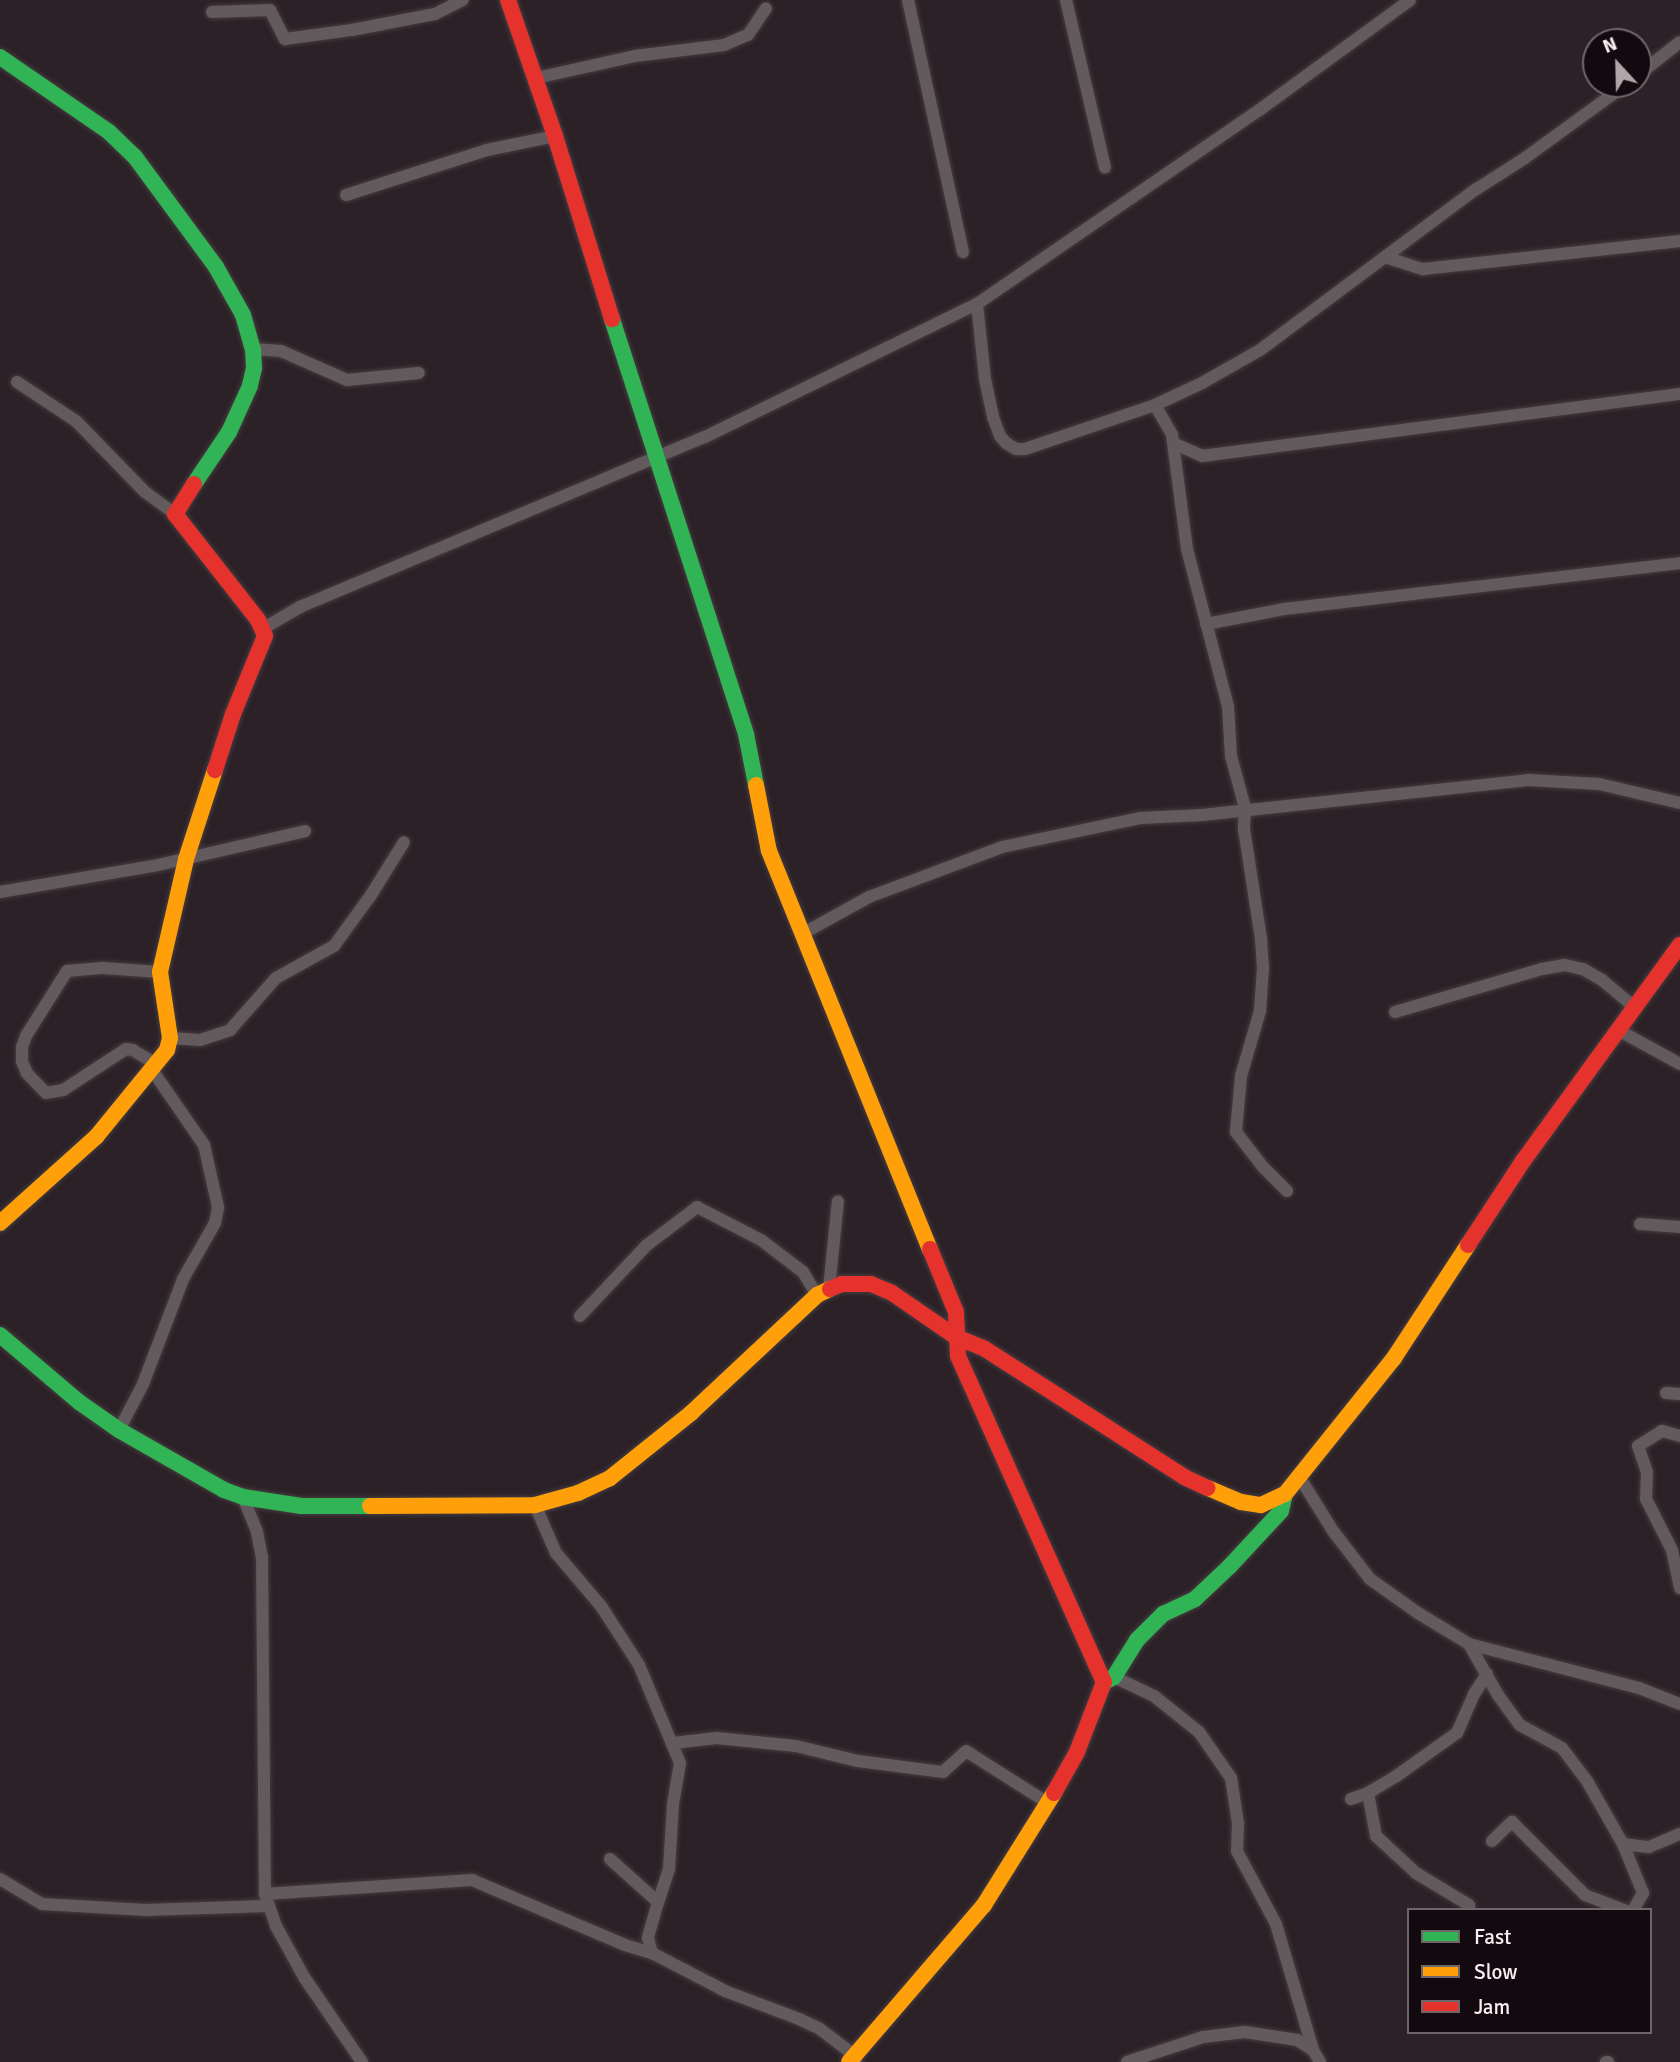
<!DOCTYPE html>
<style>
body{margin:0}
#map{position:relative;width:1680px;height:2062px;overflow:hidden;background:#2b2126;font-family:Signika,sans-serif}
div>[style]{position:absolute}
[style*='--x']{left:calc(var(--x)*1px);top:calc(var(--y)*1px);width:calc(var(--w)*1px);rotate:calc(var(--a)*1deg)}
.roads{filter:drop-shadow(0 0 2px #453c40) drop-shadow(0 0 2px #453c40)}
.street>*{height:12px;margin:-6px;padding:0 6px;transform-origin:6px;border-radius:6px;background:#635a5e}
.fast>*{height:16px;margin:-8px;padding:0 8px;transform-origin:8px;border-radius:8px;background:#30b455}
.slow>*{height:16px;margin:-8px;padding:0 8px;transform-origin:8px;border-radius:8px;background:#ff9f0a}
.jam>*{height:16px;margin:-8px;padding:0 8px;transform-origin:8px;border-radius:8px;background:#e5322d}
span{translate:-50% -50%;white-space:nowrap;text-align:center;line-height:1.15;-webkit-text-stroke:5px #120a0e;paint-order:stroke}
.legend{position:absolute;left:1407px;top:1908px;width:245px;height:126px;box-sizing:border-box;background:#120a0e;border:2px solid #6f656a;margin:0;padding:9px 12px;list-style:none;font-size:21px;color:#fbedf3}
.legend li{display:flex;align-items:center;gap:14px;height:35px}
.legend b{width:35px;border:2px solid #6f656a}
.north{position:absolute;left:1582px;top:28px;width:70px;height:70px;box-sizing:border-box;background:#120a0e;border:2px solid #6f656a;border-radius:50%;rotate:338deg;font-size:19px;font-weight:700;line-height:28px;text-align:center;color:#fbedf3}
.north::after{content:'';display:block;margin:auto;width:24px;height:32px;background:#b2a6ab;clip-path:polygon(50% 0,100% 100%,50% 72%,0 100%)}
</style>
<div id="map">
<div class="roads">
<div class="street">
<div style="--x:908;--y:0;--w:258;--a:77.7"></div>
<div style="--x:1066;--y:0;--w:172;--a:76.9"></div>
<div style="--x:212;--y:12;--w:58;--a:-2"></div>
<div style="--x:270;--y:10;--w:33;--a:63"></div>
<div style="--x:285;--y:39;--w:68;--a:-7.7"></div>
<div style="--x:352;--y:30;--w:85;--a:-10.9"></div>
<div style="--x:435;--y:14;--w:31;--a:-27"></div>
<div style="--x:1638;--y:75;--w:53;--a:-38.2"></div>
<div style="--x:536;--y:78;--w:101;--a:-12.5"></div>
<div style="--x:635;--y:56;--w:90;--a:-7"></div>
<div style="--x:724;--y:45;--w:26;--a:-23"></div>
<div style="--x:748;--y:35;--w:32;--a:-56"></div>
<div style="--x:346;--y:195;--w:148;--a:-17.7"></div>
<div style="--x:487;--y:150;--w:69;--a:-11.6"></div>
<div style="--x:1385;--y:257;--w:40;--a:18"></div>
<div style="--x:1423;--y:269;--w:259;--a:-6.2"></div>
<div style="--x:977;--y:304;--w:75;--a:83.9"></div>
<div style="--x:985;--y:379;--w:39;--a:78"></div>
<div style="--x:993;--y:417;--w:20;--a:70"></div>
<div style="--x:1000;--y:436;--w:9;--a:49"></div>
<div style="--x:1006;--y:443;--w:12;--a:31"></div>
<div style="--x:1016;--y:449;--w:9;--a:0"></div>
<div style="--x:1025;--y:449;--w:137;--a:-18.7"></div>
<div style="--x:1155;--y:405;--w:52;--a:-25.1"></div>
<div style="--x:1202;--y:383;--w:67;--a:-29.6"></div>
<div style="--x:1260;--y:350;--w:268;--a:-36.7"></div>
<div style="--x:1475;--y:190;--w:59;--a:-32.6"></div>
<div style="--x:1525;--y:158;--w:126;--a:-36"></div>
<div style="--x:253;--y:349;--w:28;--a:4"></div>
<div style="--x:281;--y:351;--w:72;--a:23.7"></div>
<div style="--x:347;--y:380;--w:72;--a:-5.6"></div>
<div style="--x:17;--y:382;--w:71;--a:33.5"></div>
<div style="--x:76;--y:421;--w:99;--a:45.8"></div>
<div style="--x:145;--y:492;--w:37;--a:36"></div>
<div style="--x:1155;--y:405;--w:34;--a:60"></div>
<div style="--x:1172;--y:435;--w:115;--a:82.5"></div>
<div style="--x:1187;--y:549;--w:162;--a:75.4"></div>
<div style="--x:1228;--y:706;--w:50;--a:86.6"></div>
<div style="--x:1231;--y:756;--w:54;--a:74.9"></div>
<div style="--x:1245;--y:808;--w:21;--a:93"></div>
<div style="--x:1244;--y:829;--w:111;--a:81.2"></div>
<div style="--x:1261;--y:939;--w:29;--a:86"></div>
<div style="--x:1263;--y:968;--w:43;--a:94"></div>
<div style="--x:1260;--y:1011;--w:68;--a:106.3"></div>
<div style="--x:1241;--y:1076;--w:56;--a:95.1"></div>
<div style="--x:1236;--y:1132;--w:44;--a:52.4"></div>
<div style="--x:1263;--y:1167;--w:34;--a:45"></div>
<div style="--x:1173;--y:443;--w:32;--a:24"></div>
<div style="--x:1202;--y:456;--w:482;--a:-7.4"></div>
<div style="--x:1206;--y:624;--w:79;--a:-10.9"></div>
<div style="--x:1284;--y:609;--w:399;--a:-6.6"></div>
<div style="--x:264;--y:628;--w:42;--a:-30.3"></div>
<div style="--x:300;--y:607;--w:439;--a:-22.8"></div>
<div style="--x:705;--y:437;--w:303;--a:-26.1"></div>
<div style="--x:977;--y:304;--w:346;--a:-34.5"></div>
<div style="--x:1262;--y:108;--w:183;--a:-36.1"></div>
<div style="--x:0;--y:892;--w:160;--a:-9.7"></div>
<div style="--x:158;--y:865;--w:151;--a:-13"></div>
<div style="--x:802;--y:934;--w:77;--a:-28.9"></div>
<div style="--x:869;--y:897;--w:142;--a:-20.6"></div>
<div style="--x:1002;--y:847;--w:142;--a:-11.8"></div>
<div style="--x:1141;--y:818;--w:61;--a:-2.8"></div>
<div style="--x:1202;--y:815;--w:328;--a:-6.1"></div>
<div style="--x:1528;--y:780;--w:71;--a:3.2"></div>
<div style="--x:1599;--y:784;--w:83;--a:13.2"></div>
<div style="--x:1395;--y:1012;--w:153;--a:-16.3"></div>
<div style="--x:1542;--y:969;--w:23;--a:-10"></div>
<div style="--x:1565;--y:965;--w:18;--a:13"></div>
<div style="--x:1583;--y:969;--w:22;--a:30"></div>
<div style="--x:1602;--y:980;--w:40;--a:40"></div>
<div style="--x:1618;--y:1030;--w:71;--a:28.7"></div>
<div style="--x:170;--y:1038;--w:30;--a:4"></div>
<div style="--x:200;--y:1040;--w:32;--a:-18"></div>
<div style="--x:230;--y:1030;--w:69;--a:-48.5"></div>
<div style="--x:276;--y:978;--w:66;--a:-28.9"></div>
<div style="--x:334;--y:946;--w:63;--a:-54"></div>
<div style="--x:371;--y:895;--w:62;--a:-58.1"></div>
<div style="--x:156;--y:1064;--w:27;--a:-149"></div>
<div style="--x:133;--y:1050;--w:7;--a:-172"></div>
<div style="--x:126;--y:1049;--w:75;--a:146.9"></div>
<div style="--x:63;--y:1090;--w:17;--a:170"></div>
<div style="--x:46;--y:1093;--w:28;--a:-134"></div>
<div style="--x:27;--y:1073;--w:13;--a:-113"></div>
<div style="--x:22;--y:1061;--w:14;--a:-90"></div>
<div style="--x:22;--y:1047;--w:12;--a:-70"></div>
<div style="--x:26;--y:1036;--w:77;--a:-57.8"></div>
<div style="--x:67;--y:971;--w:36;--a:-5"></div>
<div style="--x:103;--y:968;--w:57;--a:4"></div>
<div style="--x:1640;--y:1224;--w:40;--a:4.3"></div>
<div style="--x:829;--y:1289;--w:88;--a:-84.2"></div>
<div style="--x:580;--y:1316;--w:98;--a:-46.7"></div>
<div style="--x:647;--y:1245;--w:63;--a:-37.2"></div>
<div style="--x:697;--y:1207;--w:72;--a:27.3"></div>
<div style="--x:761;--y:1240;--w:53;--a:37.3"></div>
<div style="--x:803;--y:1272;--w:27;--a:59"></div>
<div style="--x:1666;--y:1393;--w:14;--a:4"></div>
<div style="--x:119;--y:1430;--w:52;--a:-62.4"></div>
<div style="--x:143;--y:1384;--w:112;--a:-69.1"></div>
<div style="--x:183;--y:1279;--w:64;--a:-60.3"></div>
<div style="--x:215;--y:1223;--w:16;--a:-79"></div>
<div style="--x:218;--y:1207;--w:64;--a:-102.7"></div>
<div style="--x:204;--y:1145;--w:91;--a:-124.7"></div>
<div style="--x:1680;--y:1436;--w:19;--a:-164"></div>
<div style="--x:1662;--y:1431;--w:28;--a:148"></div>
<div style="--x:1638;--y:1446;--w:28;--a:71"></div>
<div style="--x:1647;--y:1472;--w:27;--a:92"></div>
<div style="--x:1646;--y:1499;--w:57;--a:63"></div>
<div style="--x:1672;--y:1550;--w:39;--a:78"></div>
<div style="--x:1300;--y:1478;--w:62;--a:58.1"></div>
<div style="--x:1333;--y:1531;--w:61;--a:52.4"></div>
<div style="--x:1370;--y:1579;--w:59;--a:35.3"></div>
<div style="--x:1418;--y:1613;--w:60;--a:31.3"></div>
<div style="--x:1469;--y:1644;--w:176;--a:14.5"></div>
<div style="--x:1639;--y:1688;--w:44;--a:21.3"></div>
<div style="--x:243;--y:1497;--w:38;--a:68"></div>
<div style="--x:257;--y:1532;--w:25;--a:79"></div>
<div style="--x:262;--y:1557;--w:337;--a:89.5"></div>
<div style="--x:265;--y:1894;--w:34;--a:71"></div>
<div style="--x:276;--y:1926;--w:58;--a:61.2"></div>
<div style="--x:304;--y:1977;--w:103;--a:55.7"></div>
<div style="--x:535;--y:1505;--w:52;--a:66.4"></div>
<div style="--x:556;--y:1553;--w:70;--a:49.7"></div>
<div style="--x:601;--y:1606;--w:70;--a:57.2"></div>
<div style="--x:639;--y:1665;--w:106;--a:67.3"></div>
<div style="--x:680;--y:1763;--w:42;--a:99.7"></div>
<div style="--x:673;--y:1804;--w:65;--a:93.5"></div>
<div style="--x:669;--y:1869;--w:35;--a:108"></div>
<div style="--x:1469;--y:1644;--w:59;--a:60.4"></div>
<div style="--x:1498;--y:1695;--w:37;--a:54"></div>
<div style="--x:1520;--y:1725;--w:48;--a:28.7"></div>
<div style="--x:1562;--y:1748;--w:41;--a:52.9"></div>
<div style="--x:1587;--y:1781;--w:73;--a:60.3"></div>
<div style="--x:1623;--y:1844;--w:53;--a:67.8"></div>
<div style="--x:1643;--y:1893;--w:20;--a:120"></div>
<div style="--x:1114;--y:1677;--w:44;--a:25.4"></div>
<div style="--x:1154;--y:1696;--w:58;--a:38.7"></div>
<div style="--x:1199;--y:1732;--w:56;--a:55.2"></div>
<div style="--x:1231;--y:1778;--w:46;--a:81.2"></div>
<div style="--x:1238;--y:1823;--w:28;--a:92"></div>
<div style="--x:1237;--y:1851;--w:83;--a:61.9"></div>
<div style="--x:1276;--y:1924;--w:131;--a:73.6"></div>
<div style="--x:673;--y:1743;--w:44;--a:-6.5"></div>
<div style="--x:717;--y:1738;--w:79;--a:5.8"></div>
<div style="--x:796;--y:1746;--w:64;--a:13.6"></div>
<div style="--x:858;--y:1761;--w:86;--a:7.4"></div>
<div style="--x:943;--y:1772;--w:31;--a:-42"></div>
<div style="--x:966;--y:1751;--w:97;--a:32.4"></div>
<div style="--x:1368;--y:1793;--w:44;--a:79.5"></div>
<div style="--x:1376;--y:1836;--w:54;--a:42.8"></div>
<div style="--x:1416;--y:1873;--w:62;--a:31.1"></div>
<div style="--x:1469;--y:1905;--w:5;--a:101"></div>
<div style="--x:1351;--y:1799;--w:18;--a:-19"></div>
<div style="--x:1368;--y:1793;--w:31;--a:-31"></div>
<div style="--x:1395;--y:1777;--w:76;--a:-35.4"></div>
<div style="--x:1457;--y:1733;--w:43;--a:-66.4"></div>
<div style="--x:1474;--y:1694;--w:24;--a:-57"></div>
<div style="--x:1492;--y:1841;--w:28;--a:-44"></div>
<div style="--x:1512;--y:1822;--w:103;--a:45"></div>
<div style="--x:1585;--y:1895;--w:42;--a:21"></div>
<div style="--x:1623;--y:1844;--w:26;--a:7"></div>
<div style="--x:1649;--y:1847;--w:34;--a:-23"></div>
<div style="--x:610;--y:1859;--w:64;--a:41.9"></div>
<div style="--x:658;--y:1902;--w:37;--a:106"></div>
<div style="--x:648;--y:1938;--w:16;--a:75"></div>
<div style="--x:0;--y:1879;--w:49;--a:30.8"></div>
<div style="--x:42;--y:1904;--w:104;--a:3.3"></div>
<div style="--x:146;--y:1910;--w:121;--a:-1.9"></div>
<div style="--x:265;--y:1894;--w:207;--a:-3.9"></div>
<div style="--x:472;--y:1880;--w:166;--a:23"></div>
<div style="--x:625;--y:1945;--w:30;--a:17"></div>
<div style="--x:654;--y:1954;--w:80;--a:27.5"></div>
<div style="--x:725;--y:1991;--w:79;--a:20.7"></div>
<div style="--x:799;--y:2019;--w:23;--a:25"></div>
<div style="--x:820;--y:2029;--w:43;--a:37.4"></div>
<div style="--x:854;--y:2055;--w:7;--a:74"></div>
<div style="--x:1127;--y:2062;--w:80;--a:-18.2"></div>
<div style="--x:1203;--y:2037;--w:42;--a:-6.8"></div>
<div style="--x:1245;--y:2032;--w:53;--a:8.7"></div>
<div style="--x:1297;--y:2040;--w:19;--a:32"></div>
<div style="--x:1313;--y:2050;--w:14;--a:60"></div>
<div style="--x:1606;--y:2062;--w:2;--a:0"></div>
</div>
<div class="fast">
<div style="--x:0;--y:57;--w:132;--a:34.5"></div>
<div style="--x:109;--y:132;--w:36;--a:44"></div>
<div style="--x:135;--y:157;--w:137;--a:53.6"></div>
<div style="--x:216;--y:267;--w:55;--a:60.6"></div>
<div style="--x:243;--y:315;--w:35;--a:74"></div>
<div style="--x:253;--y:349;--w:19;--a:87"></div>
<div style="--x:254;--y:368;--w:18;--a:103"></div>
<div style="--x:250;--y:386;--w:51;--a:114.5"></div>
<div style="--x:229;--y:432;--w:63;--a:123.9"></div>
<div style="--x:612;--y:319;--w:436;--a:72.1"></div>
<div style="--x:746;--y:734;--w:52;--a:78.9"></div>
<div style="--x:0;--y:1335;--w:104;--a:40.3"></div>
<div style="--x:79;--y:1402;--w:49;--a:35"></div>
<div style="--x:119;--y:1430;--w:121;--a:29.7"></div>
<div style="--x:224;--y:1490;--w:20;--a:20"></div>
<div style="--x:243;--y:1497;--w:59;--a:8.8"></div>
<div style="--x:301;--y:1506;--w:69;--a:0"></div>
<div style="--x:1104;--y:1682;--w:11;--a:-27"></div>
<div style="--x:1114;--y:1677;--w:44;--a:-58.1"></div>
<div style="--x:1137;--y:1640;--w:37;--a:-45"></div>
<div style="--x:1163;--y:1614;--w:35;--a:-25"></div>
<div style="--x:1195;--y:1599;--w:47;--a:-43.3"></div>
<div style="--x:1229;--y:1567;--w:76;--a:-47.1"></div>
<div style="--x:1281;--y:1511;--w:17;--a:-77"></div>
</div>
<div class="slow">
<div style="--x:756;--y:785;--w:67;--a:78.9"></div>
<div style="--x:769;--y:851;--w:429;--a:68"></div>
<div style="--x:0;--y:1223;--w:129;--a:-41.9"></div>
<div style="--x:96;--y:1137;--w:112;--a:-50.8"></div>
<div style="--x:167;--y:1050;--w:12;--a:-76"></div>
<div style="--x:170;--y:1038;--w:67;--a:-98.6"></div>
<div style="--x:160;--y:972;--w:116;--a:-77"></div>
<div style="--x:186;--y:859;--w:94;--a:-72"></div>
<div style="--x:1208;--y:1488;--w:36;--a:23"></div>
<div style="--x:1241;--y:1502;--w:20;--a:9"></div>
<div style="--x:1261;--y:1505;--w:26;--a:-25"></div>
<div style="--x:1285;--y:1494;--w:174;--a:-51.3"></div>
<div style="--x:1394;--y:1358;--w:135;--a:-56.8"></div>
<div style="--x:370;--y:1506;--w:165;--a:-0.3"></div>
<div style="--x:535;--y:1505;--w:45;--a:-15.6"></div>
<div style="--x:578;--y:1493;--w:35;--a:-25"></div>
<div style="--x:610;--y:1478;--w:104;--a:-38.7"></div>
<div style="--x:691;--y:1413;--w:173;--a:-43.1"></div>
<div style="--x:817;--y:1295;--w:14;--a:-25"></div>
<div style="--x:849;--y:2062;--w:207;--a:-49.3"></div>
<div style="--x:984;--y:1905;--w:132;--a:-58"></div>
</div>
<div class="jam">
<div style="--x:508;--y:0;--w:144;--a:70.9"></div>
<div style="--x:555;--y:136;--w:192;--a:72.7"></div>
<div style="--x:194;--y:484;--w:36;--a:122"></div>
<div style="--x:175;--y:514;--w:135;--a:51.9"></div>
<div style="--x:258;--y:620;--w:17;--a:66"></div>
<div style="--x:265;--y:636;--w:84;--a:112.3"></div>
<div style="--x:233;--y:714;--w:59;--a:107.8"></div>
<div style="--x:1468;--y:1245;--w:100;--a:-56.8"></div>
<div style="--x:1523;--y:1161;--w:267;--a:-54"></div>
<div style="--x:930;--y:1249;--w:68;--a:67.6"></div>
<div style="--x:956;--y:1312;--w:44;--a:87.4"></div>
<div style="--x:958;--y:1356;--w:357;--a:65.9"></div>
<div style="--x:1104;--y:1682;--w:75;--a:111.1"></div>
<div style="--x:1077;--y:1752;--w:47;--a:119.3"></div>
<div style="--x:830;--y:1289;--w:13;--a:-23"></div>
<div style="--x:842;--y:1284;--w:29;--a:0"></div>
<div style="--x:871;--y:1284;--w:23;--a:23"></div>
<div style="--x:892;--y:1293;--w:78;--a:34.5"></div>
<div style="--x:956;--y:1337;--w:31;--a:22"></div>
<div style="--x:985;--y:1349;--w:237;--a:32.7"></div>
<div style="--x:1184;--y:1477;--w:26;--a:25"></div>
</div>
</div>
<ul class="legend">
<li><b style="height:9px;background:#30b455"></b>Fast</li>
<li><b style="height:9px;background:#ff9f0a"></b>Slow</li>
<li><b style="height:9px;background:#e5322d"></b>Jam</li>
</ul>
<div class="north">N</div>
</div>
